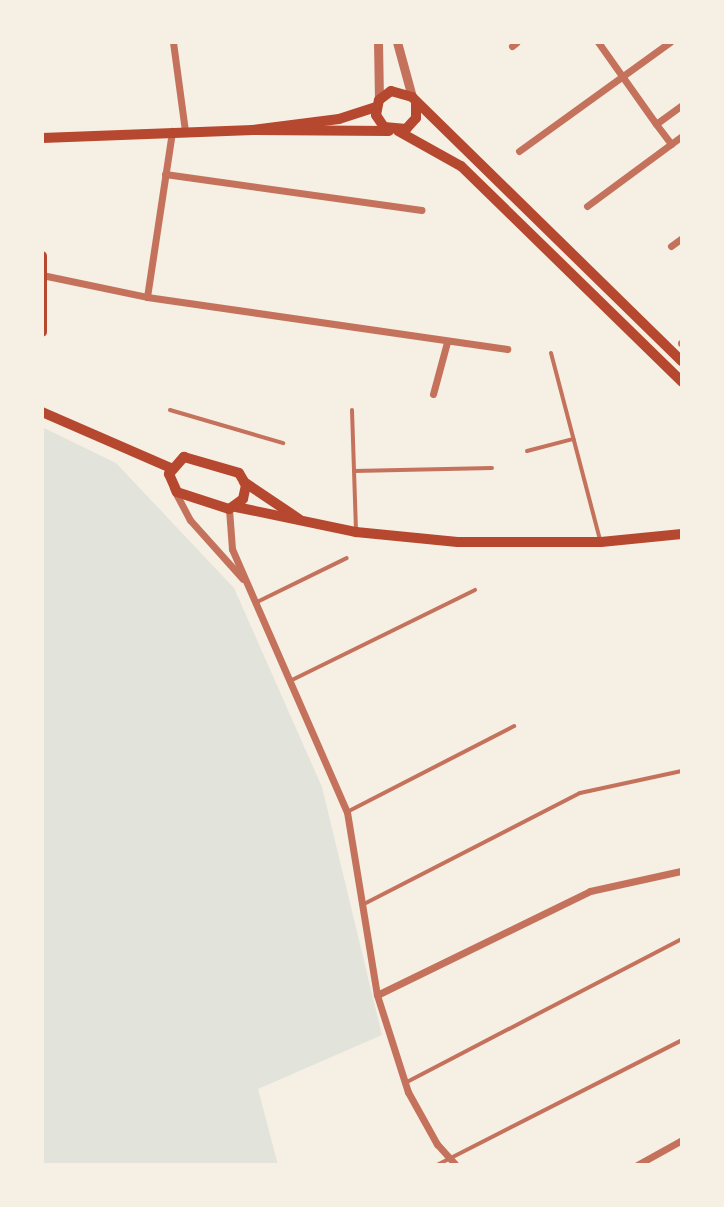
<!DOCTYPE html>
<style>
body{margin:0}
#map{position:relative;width:724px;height:1207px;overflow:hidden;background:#f6efe4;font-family:Montserrat,sans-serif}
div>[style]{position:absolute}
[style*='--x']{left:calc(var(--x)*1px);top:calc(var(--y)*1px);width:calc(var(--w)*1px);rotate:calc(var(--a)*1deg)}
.green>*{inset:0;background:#e2e4dc}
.service>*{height:4px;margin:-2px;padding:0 2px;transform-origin:2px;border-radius:2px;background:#c5725c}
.minor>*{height:7px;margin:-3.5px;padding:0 3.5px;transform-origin:3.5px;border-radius:3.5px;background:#c5725c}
.tertiary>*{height:9px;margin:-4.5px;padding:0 4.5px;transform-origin:4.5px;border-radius:4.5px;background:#c5725c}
.secondary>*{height:10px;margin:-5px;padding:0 5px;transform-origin:5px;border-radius:5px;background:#b5482f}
span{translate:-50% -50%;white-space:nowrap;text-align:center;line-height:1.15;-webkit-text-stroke:8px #f6efe4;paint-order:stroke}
.frame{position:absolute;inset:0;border:44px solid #f6efe4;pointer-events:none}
</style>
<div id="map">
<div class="green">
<div style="clip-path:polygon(42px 427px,116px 463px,234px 588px,322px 787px,382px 1035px,258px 1089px,278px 1165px,42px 1165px)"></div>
</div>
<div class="service">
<div style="--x:551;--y:353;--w:193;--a:75.3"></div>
<div style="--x:170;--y:410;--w:118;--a:16.3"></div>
<div style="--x:352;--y:410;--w:121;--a:88.1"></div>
<div style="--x:527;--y:451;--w:48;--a:-14.6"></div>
<div style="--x:354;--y:471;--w:138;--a:-1.2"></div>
<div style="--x:255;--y:603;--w:102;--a:-26.1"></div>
<div style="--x:292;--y:680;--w:204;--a:-26.2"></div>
<div style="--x:347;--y:812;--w:188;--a:-27.2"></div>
<div style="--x:362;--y:905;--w:245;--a:-27.2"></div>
<div style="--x:580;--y:793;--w:104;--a:-12.2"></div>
<div style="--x:405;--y:1083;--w:312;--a:-27.5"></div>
<div style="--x:437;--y:1165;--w:275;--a:-27"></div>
</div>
<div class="minor">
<div style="--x:173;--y:42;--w:90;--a:82.3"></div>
<div style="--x:598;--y:42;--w:100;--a:54.7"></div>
<div style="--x:512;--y:46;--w:6;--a:-39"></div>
<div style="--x:682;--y:105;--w:32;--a:144"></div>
<div style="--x:656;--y:124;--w:25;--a:53"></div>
<div style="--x:671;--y:144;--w:14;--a:-36"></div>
<div style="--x:519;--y:151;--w:186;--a:-35.8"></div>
<div style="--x:165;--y:174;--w:259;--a:8"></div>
<div style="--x:587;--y:206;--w:104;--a:-36.4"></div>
<div style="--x:671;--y:246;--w:14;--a:-36"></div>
<div style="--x:42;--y:275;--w:107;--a:11.8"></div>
<div style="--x:147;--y:297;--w:364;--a:8.2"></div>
<div style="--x:147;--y:297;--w:168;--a:-81.4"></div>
<div style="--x:681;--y:343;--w:1;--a:0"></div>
<div style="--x:433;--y:394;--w:54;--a:-74.9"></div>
<div style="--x:173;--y:488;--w:36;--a:62"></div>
<div style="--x:190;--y:520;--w:79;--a:48.1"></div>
<div style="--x:229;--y:509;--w:40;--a:85.7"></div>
<div style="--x:232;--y:549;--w:287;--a:66.4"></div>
<div style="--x:347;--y:812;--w:185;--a:80.7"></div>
<div style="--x:377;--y:995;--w:102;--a:72.3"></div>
<div style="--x:408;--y:1092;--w:60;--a:60.9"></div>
<div style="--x:437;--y:1144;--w:28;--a:48"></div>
<div style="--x:377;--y:995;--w:237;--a:-26"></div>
<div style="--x:590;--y:891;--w:93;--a:-12.4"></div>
<div style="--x:637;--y:1165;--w:51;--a:-29.1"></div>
</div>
<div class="tertiary">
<div style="--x:378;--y:42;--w:58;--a:89"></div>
<div style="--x:397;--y:42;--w:57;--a:74.7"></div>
</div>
<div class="secondary">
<div style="--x:416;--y:104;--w:14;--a:90"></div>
<div style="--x:416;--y:118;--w:15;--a:132"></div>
<div style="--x:406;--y:129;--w:22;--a:-175"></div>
<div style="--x:384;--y:127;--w:14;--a:-124"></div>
<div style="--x:376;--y:115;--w:15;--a:-79"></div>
<div style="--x:379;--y:100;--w:15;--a:-37"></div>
<div style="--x:391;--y:91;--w:22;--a:16"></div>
<div style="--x:412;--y:97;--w:378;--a:44.4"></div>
<div style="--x:376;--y:107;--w:39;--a:162"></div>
<div style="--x:339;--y:119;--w:87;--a:172.7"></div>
<div style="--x:253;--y:130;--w:136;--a:0.4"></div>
<div style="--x:398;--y:131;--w:72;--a:29.1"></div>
<div style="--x:461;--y:166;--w:309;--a:44.3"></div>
<div style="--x:42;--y:138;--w:211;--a:-2.2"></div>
<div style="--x:42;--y:256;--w:76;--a:90"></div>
<div style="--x:42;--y:412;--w:141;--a:23.5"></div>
<div style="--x:184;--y:457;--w:57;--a:16.2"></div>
<div style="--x:239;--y:473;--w:14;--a:60"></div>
<div style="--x:246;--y:485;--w:14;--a:102"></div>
<div style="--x:243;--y:499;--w:17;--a:144"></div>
<div style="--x:229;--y:509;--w:55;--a:-161.9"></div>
<div style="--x:177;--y:492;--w:20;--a:-114"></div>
<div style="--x:169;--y:474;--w:23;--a:-49"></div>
<div style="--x:244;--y:482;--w:66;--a:33.9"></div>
<div style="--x:236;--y:507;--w:123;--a:11.8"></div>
<div style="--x:356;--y:532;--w:102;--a:5.6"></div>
<div style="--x:458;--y:542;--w:143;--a:0"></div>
<div style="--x:601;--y:542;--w:81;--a:-5.6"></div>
</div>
<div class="frame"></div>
</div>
